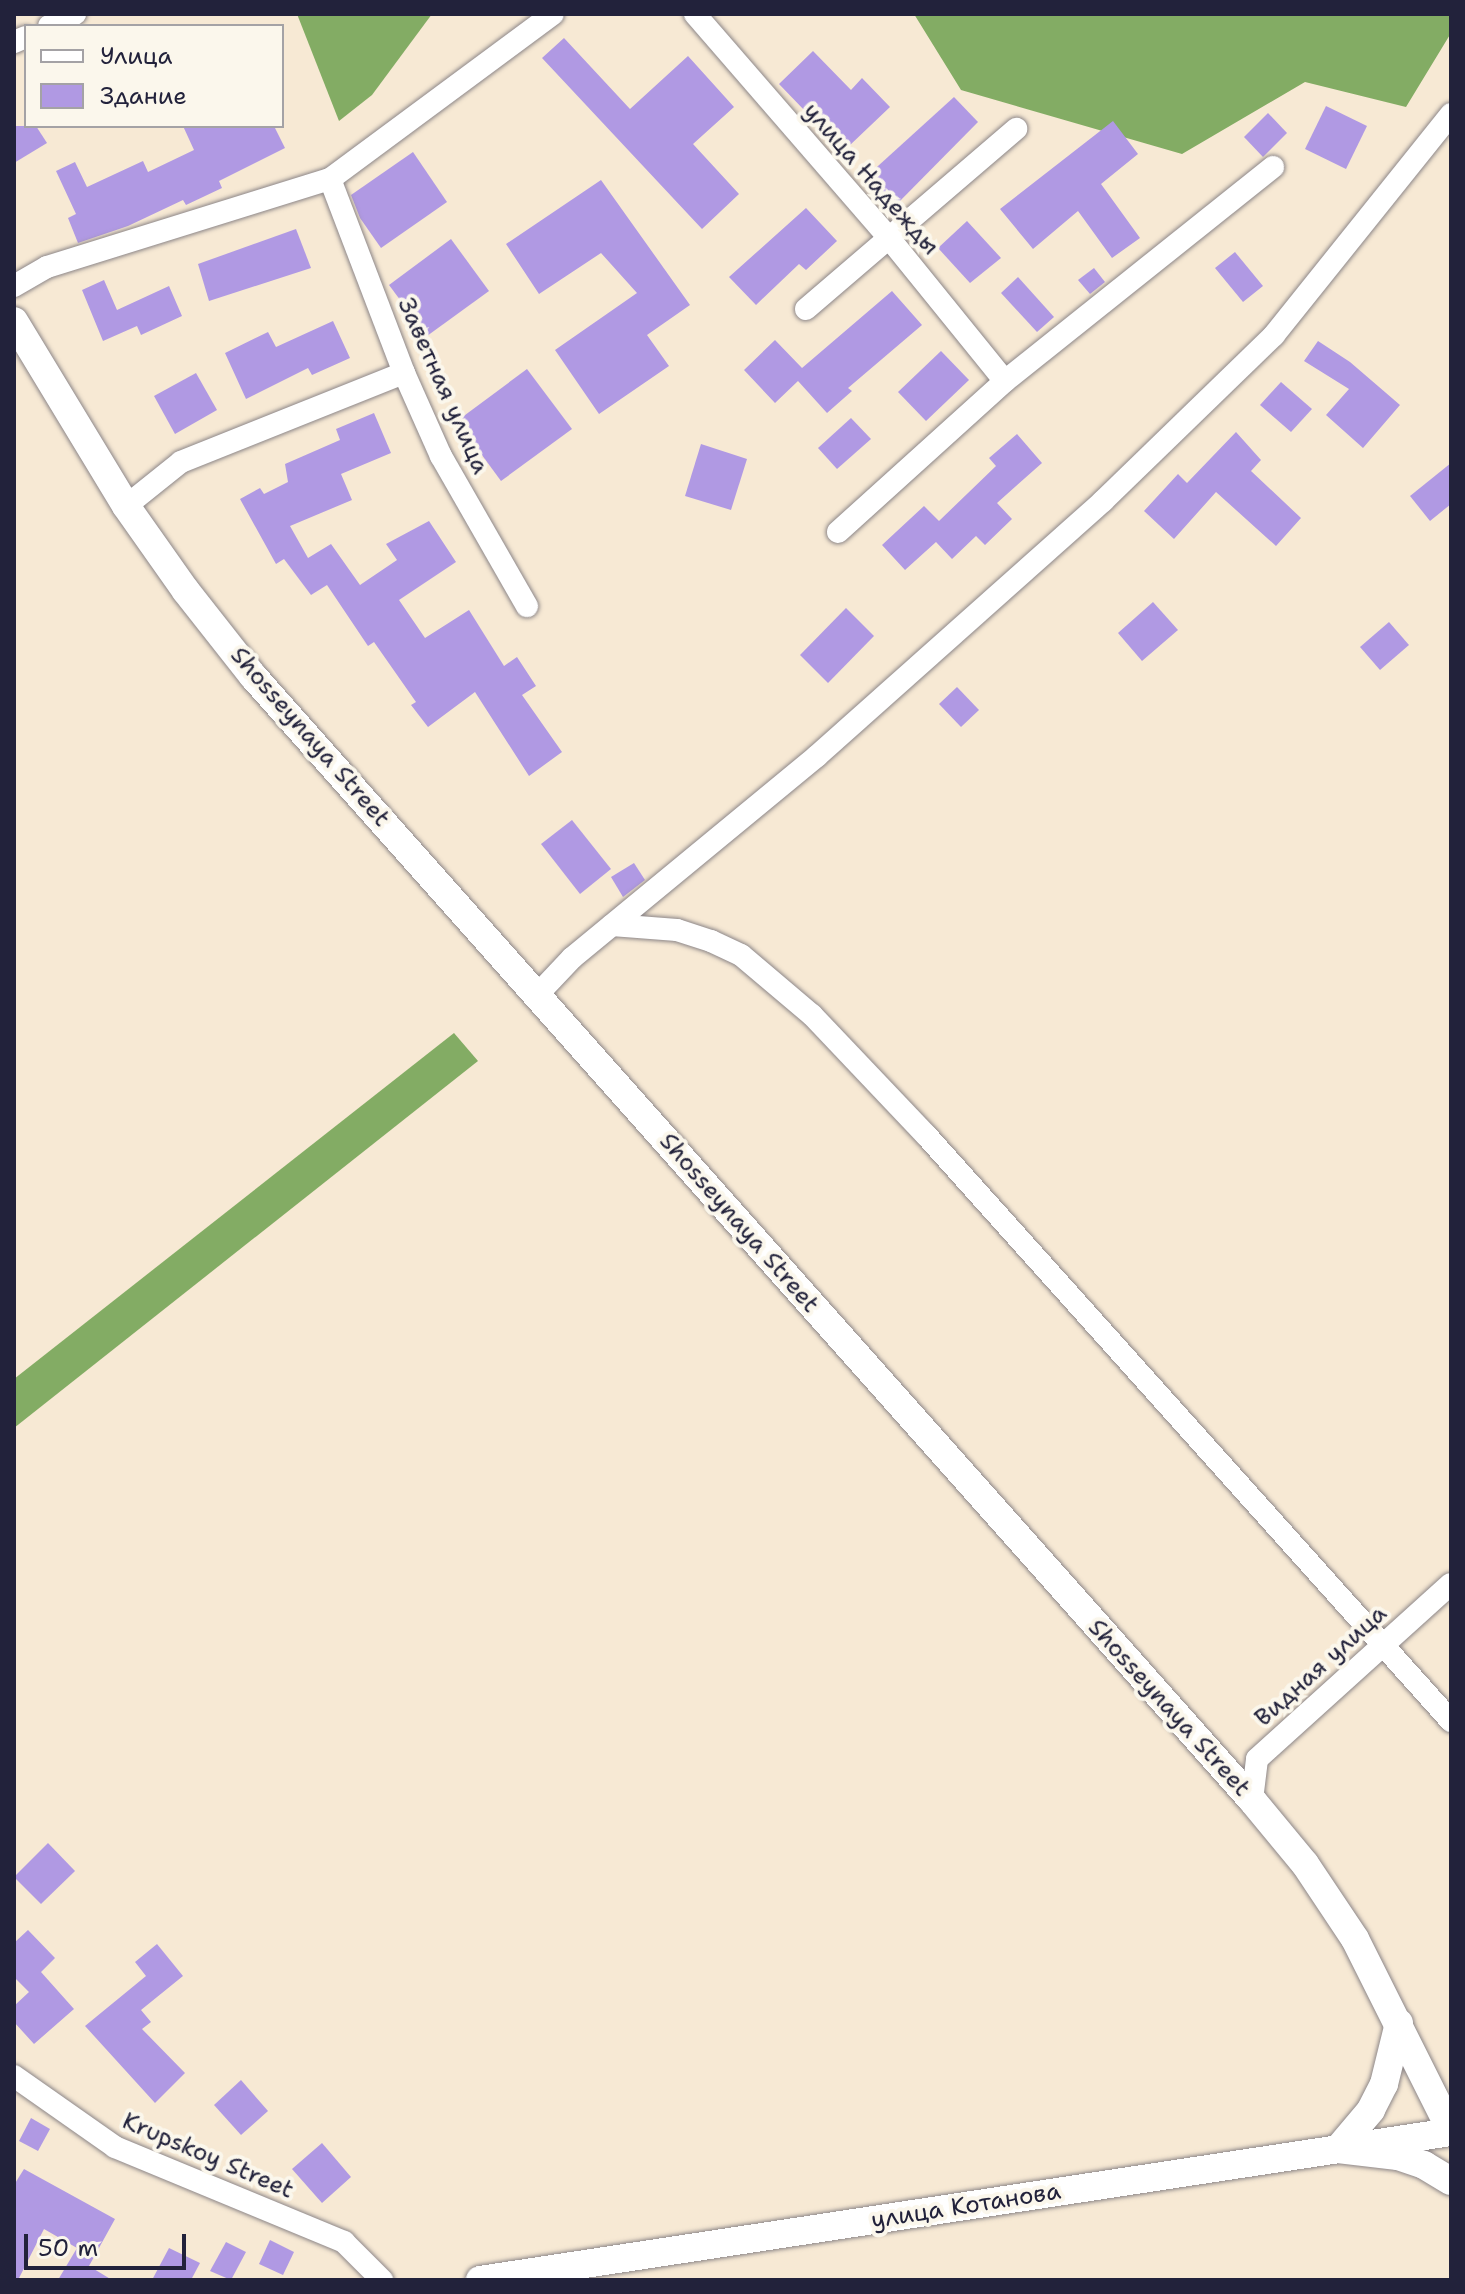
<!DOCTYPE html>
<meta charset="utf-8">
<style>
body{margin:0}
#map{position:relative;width:1465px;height:2294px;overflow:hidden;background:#f7e9d4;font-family:"Shantell Sans",sans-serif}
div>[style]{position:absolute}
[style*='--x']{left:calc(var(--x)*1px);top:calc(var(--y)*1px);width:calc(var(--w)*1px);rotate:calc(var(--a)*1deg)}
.forest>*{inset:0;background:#83ac64}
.building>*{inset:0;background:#b099e3}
.roads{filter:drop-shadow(0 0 2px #8c8688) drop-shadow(0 0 2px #8c8688)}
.minor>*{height:22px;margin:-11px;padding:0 11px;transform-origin:11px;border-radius:11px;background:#fff}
.tertiary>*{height:28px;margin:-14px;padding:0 14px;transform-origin:14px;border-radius:14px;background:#fff}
span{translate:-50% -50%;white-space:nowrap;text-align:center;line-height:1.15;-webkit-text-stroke:8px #fbf7ec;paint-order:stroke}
.street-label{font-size:24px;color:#22223b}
.frame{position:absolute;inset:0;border:16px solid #22223b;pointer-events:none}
.legend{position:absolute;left:24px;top:24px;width:260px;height:104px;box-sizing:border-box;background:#fbf7ec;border:2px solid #a4a2a5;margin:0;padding:10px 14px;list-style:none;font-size:24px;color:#22223b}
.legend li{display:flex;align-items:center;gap:16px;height:40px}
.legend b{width:40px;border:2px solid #a4a2a5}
.scale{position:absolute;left:24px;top:2234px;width:162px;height:36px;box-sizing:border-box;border:4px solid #22223b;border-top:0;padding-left:10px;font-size:24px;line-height:28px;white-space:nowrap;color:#22223b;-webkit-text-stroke:6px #fbf7ec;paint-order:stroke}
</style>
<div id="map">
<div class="forest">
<div style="clip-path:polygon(297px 14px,432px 14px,372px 95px,339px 121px)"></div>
<div style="clip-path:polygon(914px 14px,1451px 14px,1451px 33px,1406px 107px,1305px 82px,1182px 154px,961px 90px)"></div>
<div style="clip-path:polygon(454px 1033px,478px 1061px,14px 1428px,14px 1379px)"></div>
</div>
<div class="building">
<div style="clip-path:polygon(564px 38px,630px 109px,688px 56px,734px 107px,693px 144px,739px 194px,702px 229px,542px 58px)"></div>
<div style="clip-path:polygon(813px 51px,851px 90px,862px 78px,890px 107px,849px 146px,811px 106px,805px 111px,779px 84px)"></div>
<div style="clip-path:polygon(954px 97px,978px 122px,895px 206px,867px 176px)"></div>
<div style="clip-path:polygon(1326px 106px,1367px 126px,1346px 169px,1305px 149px)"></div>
<div style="clip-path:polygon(1268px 113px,1287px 133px,1263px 157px,1244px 137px)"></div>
<div style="clip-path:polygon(1113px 121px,1138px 154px,1101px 184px,1140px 238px,1112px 258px,1078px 211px,1033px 249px,1000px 209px)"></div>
<div style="clip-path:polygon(14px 126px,36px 126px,47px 143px,14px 163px)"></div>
<div style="clip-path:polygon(183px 126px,274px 126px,285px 148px,219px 181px,222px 188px,186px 205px,183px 200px,128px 226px,78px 243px,68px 218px,76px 214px,56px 171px,75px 162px,87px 187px,143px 161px,148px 172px,194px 150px)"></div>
<div style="clip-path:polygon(413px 152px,447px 202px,381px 248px,360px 218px,351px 195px)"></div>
<div style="clip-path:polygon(601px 180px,690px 305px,647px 335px,669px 366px,599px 414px,555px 350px,637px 293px,601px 253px,539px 294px,506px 244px)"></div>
<div style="clip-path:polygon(806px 208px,837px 241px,806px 270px,799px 264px,756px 305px,729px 277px)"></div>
<div style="clip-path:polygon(967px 221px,1001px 258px,970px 283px,938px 248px)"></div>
<div style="clip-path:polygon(296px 229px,311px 268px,209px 301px,198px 264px)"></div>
<div style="clip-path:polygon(451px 239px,489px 291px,427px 336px,389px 285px)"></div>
<div style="clip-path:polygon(1235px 252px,1263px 286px,1243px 302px,1215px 268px)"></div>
<div style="clip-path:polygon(1094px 268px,1105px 282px,1090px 294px,1078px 280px)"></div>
<div style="clip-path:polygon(1018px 277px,1054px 317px,1037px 332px,1001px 293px)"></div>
<div style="clip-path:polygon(104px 280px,117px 310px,169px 286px,182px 316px,141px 335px,137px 326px,103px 341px,82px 290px)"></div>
<div style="clip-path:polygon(892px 291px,922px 325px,848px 388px,852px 391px,827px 413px,798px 381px,775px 403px,744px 370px,775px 340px,802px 368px)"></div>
<div style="clip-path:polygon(333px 321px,350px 358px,312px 375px,308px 368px,246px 399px,225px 353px,268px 332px,276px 347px)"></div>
<div style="clip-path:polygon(1318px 341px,1350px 362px,1400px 405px,1363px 448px,1326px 415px,1349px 389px,1304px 361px)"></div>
<div style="clip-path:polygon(941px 351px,969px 380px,926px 421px,898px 392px)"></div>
<div style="clip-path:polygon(527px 369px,572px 429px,501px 481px,457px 421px)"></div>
<div style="clip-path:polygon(196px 373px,217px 410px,175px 434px,154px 396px)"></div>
<div style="clip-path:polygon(1281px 382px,1312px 409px,1291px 432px,1260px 405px)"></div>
<div style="clip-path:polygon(374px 413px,391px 453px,341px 474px,352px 500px,290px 526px,308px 558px,331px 544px,360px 585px,397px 560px,386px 544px,429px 521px,456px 562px,399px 600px,425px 638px,469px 610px,504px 666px,517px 657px,536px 686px,522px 695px,562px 752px,529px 776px,475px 692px,428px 727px,411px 705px,416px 702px,374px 642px,368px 646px,327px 585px,311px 595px,284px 559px,276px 564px,240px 499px,260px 488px,264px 494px,288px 482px,285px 464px,340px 440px,336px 429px)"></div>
<div style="clip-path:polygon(851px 418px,871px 439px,837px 469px,818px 448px)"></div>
<div style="clip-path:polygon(1236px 432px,1261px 460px,1251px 471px,1301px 518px,1276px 546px,1216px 492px,1174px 539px,1144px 511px,1178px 474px,1187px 483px)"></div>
<div style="clip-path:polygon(1017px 434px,1042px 463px,997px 503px,1012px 519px,985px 545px,976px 536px,952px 559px,936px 542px,905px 570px,882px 545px,924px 506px,939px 521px,996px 466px,989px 458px)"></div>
<div style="clip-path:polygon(701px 444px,747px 459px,731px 510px,685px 496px)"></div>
<div style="clip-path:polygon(1451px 463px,1451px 504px,1430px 521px,1410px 496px)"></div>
<div style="clip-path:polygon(1153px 602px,1178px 630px,1142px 661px,1118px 633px)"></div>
<div style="clip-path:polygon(846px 608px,874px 636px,828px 683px,800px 655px)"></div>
<div style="clip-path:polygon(1389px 622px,1409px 645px,1380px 670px,1360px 647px)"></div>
<div style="clip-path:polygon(957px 687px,979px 710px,961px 727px,939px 704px)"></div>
<div style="clip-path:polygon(572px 820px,611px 869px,580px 894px,541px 844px)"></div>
<div style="clip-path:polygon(634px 863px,645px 880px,623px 897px,611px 877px)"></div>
<div style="clip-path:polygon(48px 1843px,75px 1871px,41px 1904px,14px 1877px)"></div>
<div style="clip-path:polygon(28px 1930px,55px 1958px,41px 1972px,74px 2009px,34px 2044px,14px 2022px,14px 2006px,29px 1992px,14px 1977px,14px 1943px)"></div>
<div style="clip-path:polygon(157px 1944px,183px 1976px,141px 2010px,151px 2022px,142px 2029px,185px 2073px,155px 2103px,85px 2026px,146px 1976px,135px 1962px)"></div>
<div style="clip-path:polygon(241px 2080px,268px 2111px,241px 2135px,214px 2105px)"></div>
<div style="clip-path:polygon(31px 2118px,50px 2129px,38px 2151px,19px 2141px)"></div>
<div style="clip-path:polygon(322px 2143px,351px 2177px,322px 2203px,292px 2169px)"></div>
<div style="clip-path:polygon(24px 2169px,115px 2219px,89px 2266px,112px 2280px,58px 2280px,77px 2248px,44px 2229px,18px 2280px,14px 2280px,14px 2185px)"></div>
<div style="clip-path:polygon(270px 2240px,294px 2252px,283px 2275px,259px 2264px)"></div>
<div style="clip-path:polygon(226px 2242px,246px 2252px,231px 2280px,210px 2271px)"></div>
<div style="clip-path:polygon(169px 2248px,200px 2263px,191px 2280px,152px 2280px)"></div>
</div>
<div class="roads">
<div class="minor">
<div style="--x:695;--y:14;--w:296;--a:49.1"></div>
<div style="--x:889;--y:238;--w:184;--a:51"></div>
<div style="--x:49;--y:26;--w:29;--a:-25"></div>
<div style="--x:14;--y:42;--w:13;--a:-23"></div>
<div style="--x:330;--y:179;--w:208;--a:69.1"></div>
<div style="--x:404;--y:373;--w:91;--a:66"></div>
<div style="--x:441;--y:456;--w:173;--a:60.2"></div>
<div style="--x:14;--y:286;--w:38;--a:-30"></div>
<div style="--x:47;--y:267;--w:296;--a:-17.3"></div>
<div style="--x:330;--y:179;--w:277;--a:-36.5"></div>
<div style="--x:806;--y:309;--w:277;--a:-40.6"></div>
<div style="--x:126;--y:506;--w:70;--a:-38.7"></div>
<div style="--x:181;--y:462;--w:240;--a:-21.8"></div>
<div style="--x:838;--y:532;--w:225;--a:-42.1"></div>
<div style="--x:1005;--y:381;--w:343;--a:-38.6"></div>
<div style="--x:612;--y:925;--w:65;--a:4.4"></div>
<div style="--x:677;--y:930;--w:36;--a:18"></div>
<div style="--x:711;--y:941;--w:33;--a:25"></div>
<div style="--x:741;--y:955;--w:93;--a:40.2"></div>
<div style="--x:812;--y:1015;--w:166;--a:46.5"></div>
<div style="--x:926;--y:1135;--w:787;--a:48.14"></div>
<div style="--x:538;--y:994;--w:50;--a:-46.6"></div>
<div style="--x:572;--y:958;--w:318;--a:-39.5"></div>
<div style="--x:817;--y:756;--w:383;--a:-41.7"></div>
<div style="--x:1103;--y:501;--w:238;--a:-44.1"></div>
<div style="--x:1274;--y:335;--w:283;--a:-51.3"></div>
<div style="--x:1252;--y:1800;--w:41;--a:-83"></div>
<div style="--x:1257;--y:1759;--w:261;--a:-42.1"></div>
<div style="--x:14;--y:2076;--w:123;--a:35.1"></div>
<div style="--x:115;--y:2147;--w:248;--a:22.5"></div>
<div style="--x:344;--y:2242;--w:54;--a:45"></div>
</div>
<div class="tertiary">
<div style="--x:14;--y:321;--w:216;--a:58.8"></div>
<div style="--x:126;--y:506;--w:104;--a:54.8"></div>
<div style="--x:186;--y:591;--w:108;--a:51.8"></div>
<div style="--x:253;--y:676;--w:1504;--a:48.37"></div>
<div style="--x:1252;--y:1800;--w:83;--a:50.4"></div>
<div style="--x:1305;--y:1864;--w:90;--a:56.3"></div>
<div style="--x:1355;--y:1939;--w:215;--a:63.4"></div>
<div style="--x:1399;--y:2023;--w:63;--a:103.8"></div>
<div style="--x:1384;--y:2084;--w:29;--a:117"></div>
<div style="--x:1371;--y:2110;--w:51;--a:130.2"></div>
<div style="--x:1338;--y:2149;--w:60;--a:6.7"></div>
<div style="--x:1398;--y:2156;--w:28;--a:19"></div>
<div style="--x:1424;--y:2165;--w:31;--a:31"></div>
<div style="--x:480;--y:2280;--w:982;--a:-8.67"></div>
</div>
</div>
<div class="street-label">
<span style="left:871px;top:179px;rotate:49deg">улица Надежды</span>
<span style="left:443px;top:386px;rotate:66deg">Заветная улица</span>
<span style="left:310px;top:737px;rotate:49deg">Shosseynaya Street</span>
<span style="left:739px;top:1223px;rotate:49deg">Shosseynaya Street</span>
<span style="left:1321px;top:1666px;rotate:-42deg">Видная улица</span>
<span style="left:1169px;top:1708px;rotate:48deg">Shosseynaya Street</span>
<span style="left:208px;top:2156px;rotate:23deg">Krupskoy Street</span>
<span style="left:966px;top:2206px;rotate:-9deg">улица Котанова</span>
</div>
<div class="frame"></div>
<ul class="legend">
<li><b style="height:10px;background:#fff"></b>Улица</li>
<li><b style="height:22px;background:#b099e3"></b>Здание</li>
</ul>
<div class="scale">50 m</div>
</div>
